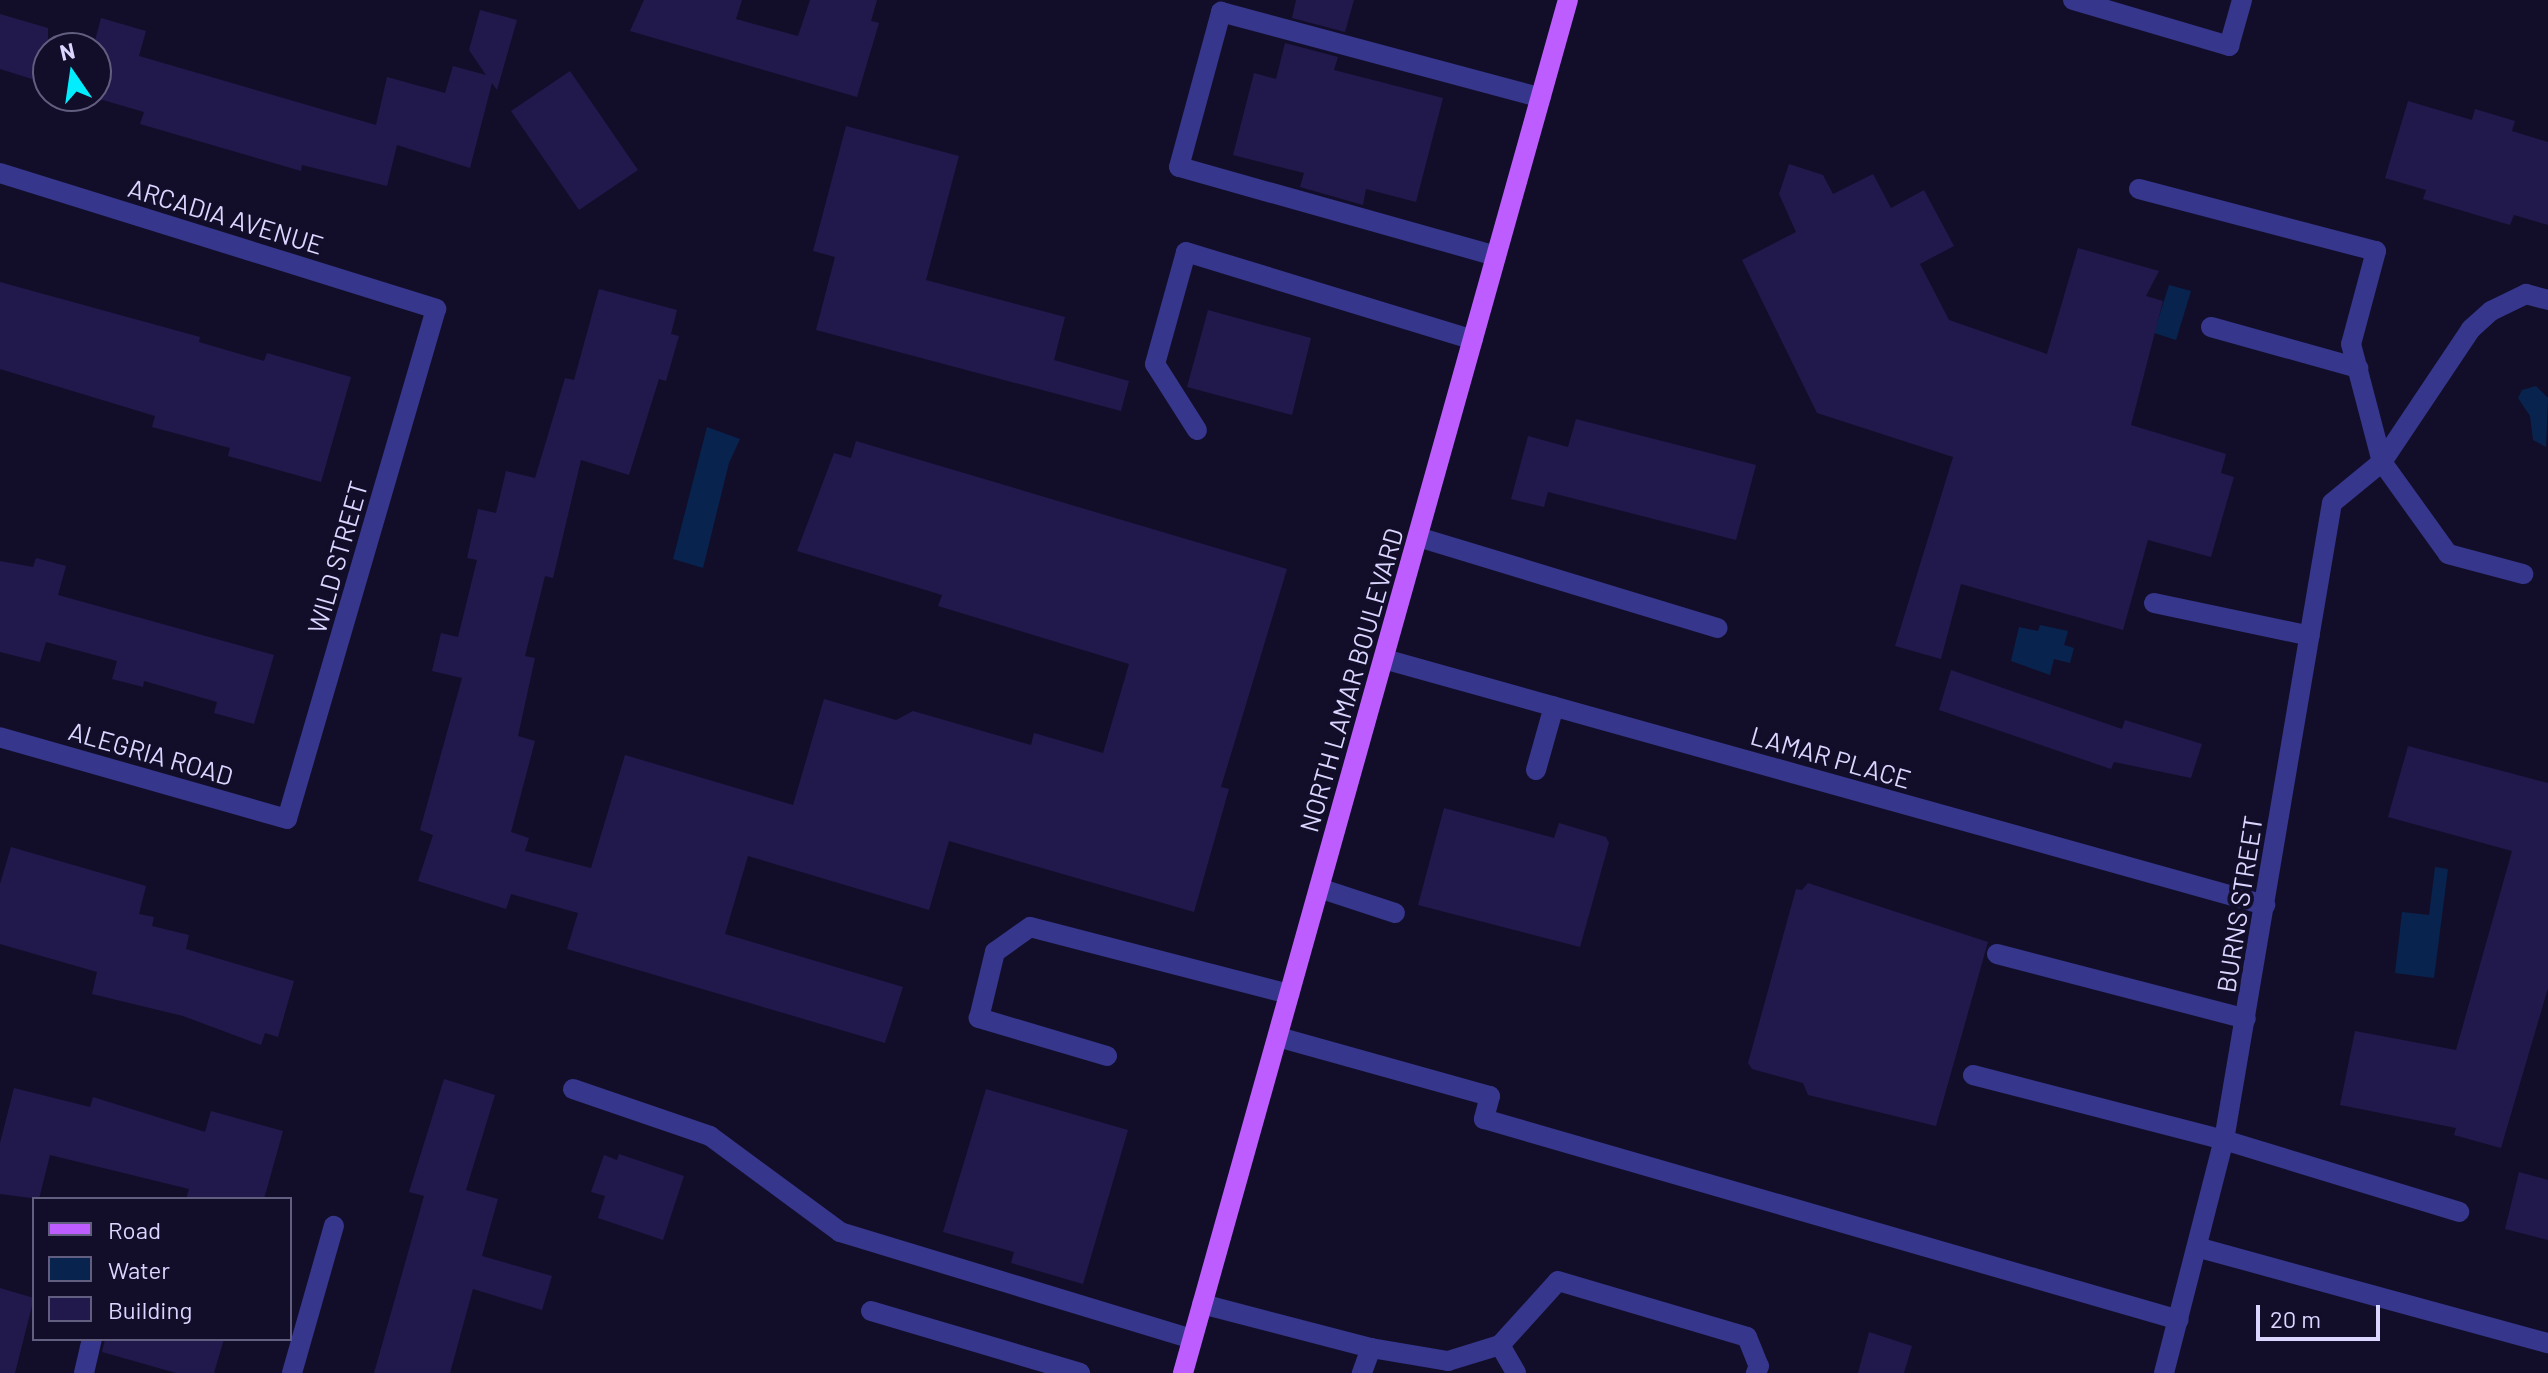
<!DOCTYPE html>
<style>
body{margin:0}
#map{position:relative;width:2548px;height:1373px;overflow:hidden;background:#120e29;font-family:Barlow,sans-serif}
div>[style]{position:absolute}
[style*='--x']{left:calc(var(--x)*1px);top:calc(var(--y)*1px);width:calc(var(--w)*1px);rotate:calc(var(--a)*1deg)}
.water>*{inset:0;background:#08244e}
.building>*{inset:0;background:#21194c}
.service>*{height:20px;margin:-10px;padding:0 10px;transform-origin:10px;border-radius:10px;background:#36368c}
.minor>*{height:20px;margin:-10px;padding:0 10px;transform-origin:10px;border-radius:10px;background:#36368c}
.primary>*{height:20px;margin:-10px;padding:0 10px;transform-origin:10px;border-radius:10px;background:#bd5dff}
span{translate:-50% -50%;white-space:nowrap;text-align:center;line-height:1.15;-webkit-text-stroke:8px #120e29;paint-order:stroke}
.street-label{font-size:26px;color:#dad6ff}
.legend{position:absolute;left:32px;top:1197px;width:260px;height:144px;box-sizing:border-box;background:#120e29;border:2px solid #625e7f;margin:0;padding:10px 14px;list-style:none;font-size:24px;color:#dad6ff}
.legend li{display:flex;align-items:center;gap:16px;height:40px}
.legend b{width:40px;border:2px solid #625e7f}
.north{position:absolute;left:32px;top:32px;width:80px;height:80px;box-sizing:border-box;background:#120e29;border:2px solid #625e7f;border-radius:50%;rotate:347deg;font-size:22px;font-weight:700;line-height:32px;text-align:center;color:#dad6ff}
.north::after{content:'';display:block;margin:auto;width:28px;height:36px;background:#02eeff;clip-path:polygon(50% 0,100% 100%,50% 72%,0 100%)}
.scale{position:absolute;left:2256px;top:1305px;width:124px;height:36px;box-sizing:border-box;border:4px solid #dad6ff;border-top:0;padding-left:10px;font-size:24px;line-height:28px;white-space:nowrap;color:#dad6ff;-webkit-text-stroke:6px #120e29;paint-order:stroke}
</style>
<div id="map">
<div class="water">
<div style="clip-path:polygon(2169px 285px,2191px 291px,2176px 340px,2154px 333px)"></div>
<div style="clip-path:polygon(2536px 386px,2548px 398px,2546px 447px,2533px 440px,2530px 416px,2518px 398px,2522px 390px)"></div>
<div style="clip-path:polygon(707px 427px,740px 439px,729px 463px,703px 568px,673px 559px)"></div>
<div style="clip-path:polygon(2040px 625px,2068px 631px,2064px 645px,2074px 648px,2070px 663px,2054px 659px,2050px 675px,2011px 661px,2019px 627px,2038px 631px)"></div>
<div style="clip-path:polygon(2435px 867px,2448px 869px,2434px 978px,2395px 973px,2402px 912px,2429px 915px)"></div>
</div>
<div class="building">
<div style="clip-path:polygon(644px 0,742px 0,736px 19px,798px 36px,810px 0,877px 0,871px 21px,879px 23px,857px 97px,630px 31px)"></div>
<div style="clip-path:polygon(1296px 0,1354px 0,1345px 32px,1292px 18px)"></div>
<div style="clip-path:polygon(480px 10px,517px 20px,497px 90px,492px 83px,470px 168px,397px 145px,387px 186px,302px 165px,301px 171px,140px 124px,144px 112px,89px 96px,96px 96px,93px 48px,101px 18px,146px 31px,139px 56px,376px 125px,387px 77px,445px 93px,453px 66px,486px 75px,469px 50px)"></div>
<div style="clip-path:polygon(0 14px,48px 28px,48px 84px,0 69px)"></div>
<div style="clip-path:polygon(1285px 43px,1338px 57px,1334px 70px,1443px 98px,1416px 202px,1366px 189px,1363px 205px,1300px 187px,1304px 173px,1233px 155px,1254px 73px,1276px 79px)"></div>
<div style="clip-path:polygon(570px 71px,638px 170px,579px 210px,511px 111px)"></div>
<div style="clip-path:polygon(2408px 101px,2472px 120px,2475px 109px,2515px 121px,2512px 131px,2548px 142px,2548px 225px,2514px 215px,2510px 225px,2423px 199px,2426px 190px,2385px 178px)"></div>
<div style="clip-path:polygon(846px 126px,959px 156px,926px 280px,1065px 317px,1054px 360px,1129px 381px,1121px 411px,816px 330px,835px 257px,813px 251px)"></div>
<div style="clip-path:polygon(1789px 164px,1823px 175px,1833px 194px,1873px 174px,1891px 208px,1924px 190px,1954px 246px,1920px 264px,1949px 320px,2047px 354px,2078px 248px,2159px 271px,2146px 296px,2163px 301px,2131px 425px,2226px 454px,2221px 473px,2234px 477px,2211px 557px,2148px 540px,2123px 630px,1961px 584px,1941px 659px,1895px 646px,1953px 457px,1817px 413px,1742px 260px,1796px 232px,1779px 194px)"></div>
<div style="clip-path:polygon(0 282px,200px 337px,199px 342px,264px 361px,267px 353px,351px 377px,321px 482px,228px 456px,230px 448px,152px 427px,155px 416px,0 369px)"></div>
<div style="clip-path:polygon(599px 289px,677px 310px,671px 334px,679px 336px,666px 381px,659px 379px,629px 475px,581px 460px,553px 578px,545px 576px,525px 656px,535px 658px,518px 736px,535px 741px,511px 832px,529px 838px,525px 851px,591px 868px,625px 755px,793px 805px,824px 699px,896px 720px,913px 711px,1031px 745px,1034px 733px,1103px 753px,1129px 664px,938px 606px,942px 595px,797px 551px,834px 453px,851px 458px,856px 441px,1287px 569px,1221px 787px,1229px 789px,1194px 912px,949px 841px,929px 910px,748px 856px,725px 934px,903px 987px,885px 1043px,567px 949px,578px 913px,511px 894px,506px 909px,418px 881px,433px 835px,420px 830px,462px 678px,432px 671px,441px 633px,458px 637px,477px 560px,467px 558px,478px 509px,496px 513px,506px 471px,535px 478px,565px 378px,574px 380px)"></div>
<div style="clip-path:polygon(1208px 310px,1311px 338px,1292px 415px,1187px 387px)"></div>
<div style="clip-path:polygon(1576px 419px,1756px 465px,1736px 540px,1548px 492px,1544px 507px,1511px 499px,1528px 436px,1568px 447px)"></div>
<div style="clip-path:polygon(36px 558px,66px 566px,58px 595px,274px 655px,254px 724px,214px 713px,217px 702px,144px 681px,143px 687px,112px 679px,117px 661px,46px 642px,40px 662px,0 652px,0 561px,33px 567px)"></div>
<div style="clip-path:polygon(1951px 670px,2122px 729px,2125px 720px,2202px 744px,2191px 778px,2114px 762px,2111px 769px,1939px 710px)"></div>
<div style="clip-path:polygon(2408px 746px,2548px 783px,2548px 988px,2501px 1148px,2454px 1135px,2456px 1128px,2340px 1105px,2355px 1031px,2456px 1050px,2512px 851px,2388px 817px)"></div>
<div style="clip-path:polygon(1444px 808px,1554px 838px,1559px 823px,1606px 837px,1609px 843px,1580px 947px,1418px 905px)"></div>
<div style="clip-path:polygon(11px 847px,146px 886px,139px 914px,154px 917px,152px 926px,189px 935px,186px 949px,294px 981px,278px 1037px,265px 1033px,261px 1045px,183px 1016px,92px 994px,97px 972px,0 944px,0 884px)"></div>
<div style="clip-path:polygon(1808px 883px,1988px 942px,1936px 1126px,1808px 1095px,1803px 1083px,1752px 1069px,1748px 1063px,1796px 889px,1802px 890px)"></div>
<div style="clip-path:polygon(444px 1079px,495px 1095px,466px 1190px,498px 1199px,482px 1256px,552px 1276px,542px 1310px,473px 1289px,450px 1373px,374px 1373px,424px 1196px,409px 1192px)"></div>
<div style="clip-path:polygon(14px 1088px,90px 1107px,93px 1097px,205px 1132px,211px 1111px,283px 1131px,264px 1199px,186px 1199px,189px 1189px,50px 1155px,39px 1199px,0 1194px,0 1143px)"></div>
<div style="clip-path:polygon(986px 1089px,1128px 1130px,1083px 1284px,1011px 1263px,1014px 1252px,943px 1232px)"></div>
<div style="clip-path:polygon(619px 1154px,684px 1176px,663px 1240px,598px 1218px,605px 1196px,591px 1192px,604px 1155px,617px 1160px)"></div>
<div style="clip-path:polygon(2519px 1172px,2548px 1180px,2548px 1240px,2505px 1229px)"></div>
<div style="clip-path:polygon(0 1288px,34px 1298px,15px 1373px,0 1373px)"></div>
<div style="clip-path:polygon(1869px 1332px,1912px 1346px,1904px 1373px,1858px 1373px)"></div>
<div style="clip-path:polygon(105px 1339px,224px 1339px,214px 1373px,176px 1373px,102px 1352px)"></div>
</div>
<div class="service">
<div style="--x:2073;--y:0;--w:163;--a:16.4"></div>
<div style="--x:2139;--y:189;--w:245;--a:14.7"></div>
<div style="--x:2376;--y:251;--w:96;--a:105"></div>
<div style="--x:2351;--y:344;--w:122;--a:75.3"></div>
<div style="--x:2382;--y:462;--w:113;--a:54.3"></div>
<div style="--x:2448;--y:554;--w:78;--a:14.9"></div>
<div style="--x:1496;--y:256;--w:329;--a:-164.3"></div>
<div style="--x:1179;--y:167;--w:161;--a:-74.8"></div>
<div style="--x:1221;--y:12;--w:331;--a:15"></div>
<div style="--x:2211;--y:327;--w:153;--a:15.6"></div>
<div style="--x:1197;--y:430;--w:78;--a:-122.5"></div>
<div style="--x:1155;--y:364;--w:116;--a:-74.5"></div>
<div style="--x:1186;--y:252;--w:300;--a:17"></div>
<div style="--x:2382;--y:462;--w:160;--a:-56.2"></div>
<div style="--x:2471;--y:329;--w:27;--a:-42"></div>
<div style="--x:2491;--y:311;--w:39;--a:-26"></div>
<div style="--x:2526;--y:294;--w:23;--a:15"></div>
<div style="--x:1418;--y:537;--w:313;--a:16.9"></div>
<div style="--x:2154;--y:603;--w:159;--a:11.9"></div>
<div style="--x:1536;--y:770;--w:66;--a:-74.3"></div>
<div style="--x:1319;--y:888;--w:80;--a:18.2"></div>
<div style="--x:1997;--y:954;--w:257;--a:14.6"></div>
<div style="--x:1278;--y:1037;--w:220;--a:15.6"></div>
<div style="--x:1490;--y:1096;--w:24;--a:105"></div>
<div style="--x:1484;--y:1119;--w:723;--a:16.13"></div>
<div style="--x:1107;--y:1056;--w:134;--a:-163.5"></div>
<div style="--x:979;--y:1018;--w:68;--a:-76.4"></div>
<div style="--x:995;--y:952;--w:43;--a:-35.5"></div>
<div style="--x:1030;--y:927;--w:268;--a:14.5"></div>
<div style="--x:1973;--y:1075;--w:259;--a:14.5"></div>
<div style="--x:2224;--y:1140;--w:246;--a:17"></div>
<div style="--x:573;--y:1089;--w:145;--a:18.9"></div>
<div style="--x:710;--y:1136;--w:162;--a:36.4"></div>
<div style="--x:840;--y:1232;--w:368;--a:16.9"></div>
<div style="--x:1202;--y:1304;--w:175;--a:14.6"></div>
<div style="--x:1371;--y:1348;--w:27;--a:110"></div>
<div style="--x:871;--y:1311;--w:218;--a:16.5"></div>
<div style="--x:1500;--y:1345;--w:32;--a:60"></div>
<div style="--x:1371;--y:1348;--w:78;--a:9.6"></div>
<div style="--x:1448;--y:1361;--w:54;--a:-17.1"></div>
<div style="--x:1500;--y:1345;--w:86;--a:-47.8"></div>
<div style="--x:1558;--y:1281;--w:197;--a:16.5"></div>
<div style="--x:1747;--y:1337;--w:31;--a:68"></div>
<div style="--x:1759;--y:1366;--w:8;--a:113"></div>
<div style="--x:84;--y:1373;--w:35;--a:-77"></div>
<div style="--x:292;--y:1373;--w:153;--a:-74.1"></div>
</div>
<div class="minor">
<div style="--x:2229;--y:46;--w:48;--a:-74.2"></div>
<div style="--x:0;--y:173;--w:457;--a:17.3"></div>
<div style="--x:436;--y:309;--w:531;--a:106.29"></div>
<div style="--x:287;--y:819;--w:298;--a:-164.1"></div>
<div style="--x:1384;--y:659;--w:915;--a:15.6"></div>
<div style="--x:2200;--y:1248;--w:361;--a:15.3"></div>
<div style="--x:2164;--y:1373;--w:241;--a:-75.6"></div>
<div style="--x:2224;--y:1140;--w:646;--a:-80.38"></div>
<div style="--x:2332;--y:503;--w:65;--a:-39.4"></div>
</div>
<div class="primary">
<div style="--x:1183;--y:1373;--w:1426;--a:-74.34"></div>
</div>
<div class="street-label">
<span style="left:226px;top:216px;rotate:17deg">ARCADIA AVENUE</span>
<span style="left:337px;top:557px;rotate:-74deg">WILD STREET</span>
<span style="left:1351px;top:680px;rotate:-74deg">NORTH LAMAR BOULEVARD</span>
<span style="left:151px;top:753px;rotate:16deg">ALEGRIA ROAD</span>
<span style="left:1831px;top:757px;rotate:16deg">LAMAR PLACE</span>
<span style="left:2239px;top:904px;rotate:-81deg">BURNS STREET</span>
</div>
<ul class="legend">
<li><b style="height:10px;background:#bd5dff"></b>Road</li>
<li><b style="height:22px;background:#08244e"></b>Water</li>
<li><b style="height:22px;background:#21194c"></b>Building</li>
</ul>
<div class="north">N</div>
<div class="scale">20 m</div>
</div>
